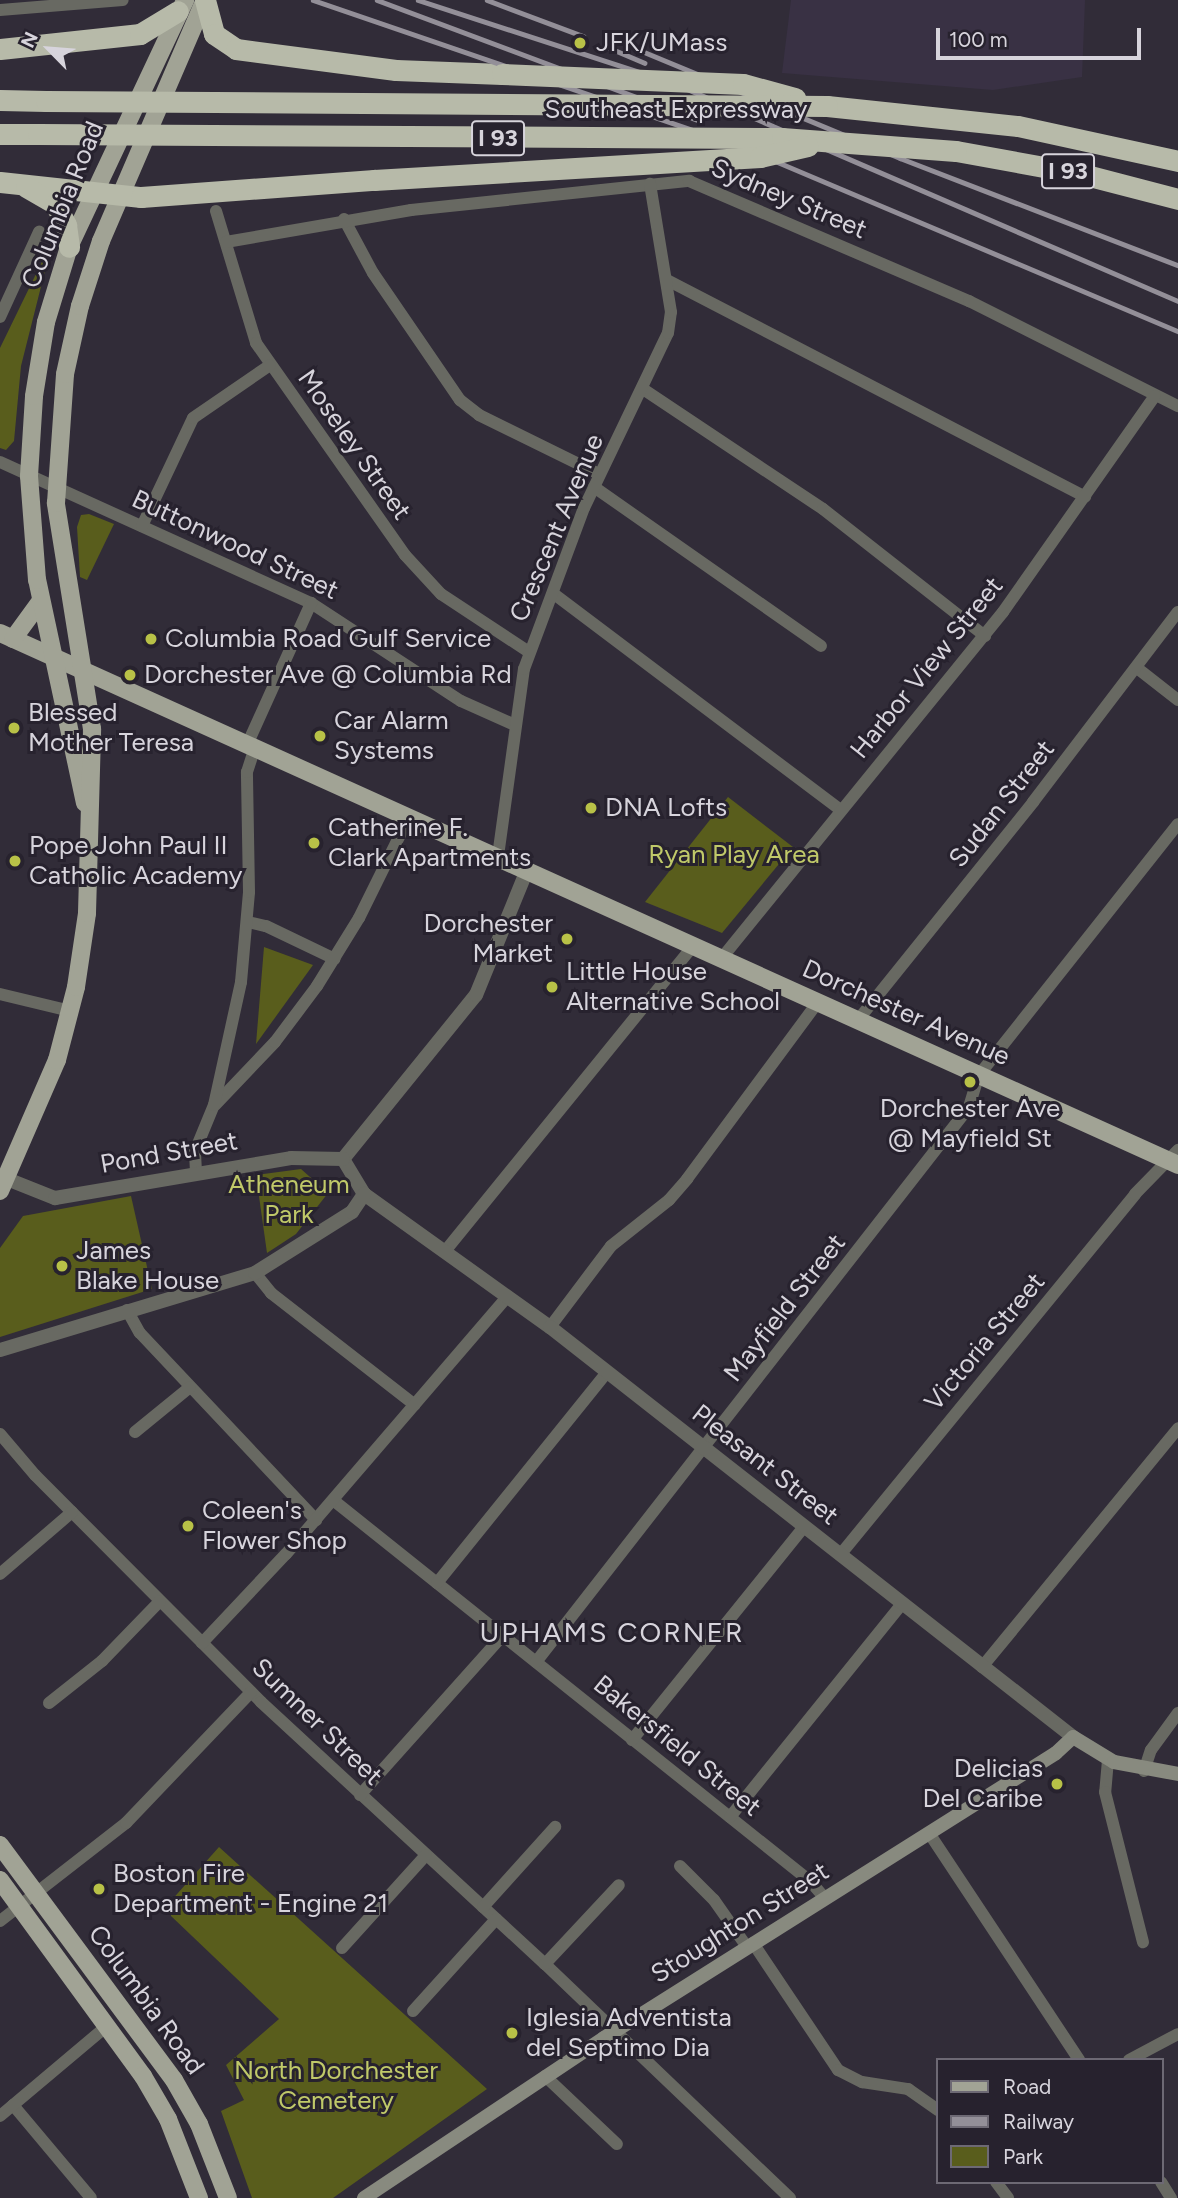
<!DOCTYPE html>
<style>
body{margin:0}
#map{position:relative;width:1178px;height:2198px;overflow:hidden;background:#312c38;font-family:Figtree,sans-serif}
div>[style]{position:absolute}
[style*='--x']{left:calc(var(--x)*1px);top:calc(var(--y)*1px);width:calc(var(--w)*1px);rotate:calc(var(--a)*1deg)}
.built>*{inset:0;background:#393144}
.green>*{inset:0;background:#595d1c}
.minor>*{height:12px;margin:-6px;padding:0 6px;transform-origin:6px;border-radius:6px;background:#686962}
.tertiary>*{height:14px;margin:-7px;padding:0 7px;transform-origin:7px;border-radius:7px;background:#686962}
.secondary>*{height:14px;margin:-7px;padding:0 7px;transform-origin:7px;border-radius:7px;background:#888a7f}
.primary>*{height:18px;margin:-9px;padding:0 9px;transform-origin:9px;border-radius:9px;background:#a1a395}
.motorway>*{height:21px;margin:-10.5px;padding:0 10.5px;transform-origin:10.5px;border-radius:10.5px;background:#b7baa9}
.rail>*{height:4.5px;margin:-2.25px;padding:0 2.25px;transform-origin:2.25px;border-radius:2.25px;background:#938f98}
.motorway-bridge>*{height:21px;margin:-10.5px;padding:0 10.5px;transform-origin:10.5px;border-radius:10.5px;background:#b7baa9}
.dots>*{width:19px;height:19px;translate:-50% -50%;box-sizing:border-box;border:4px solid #27222e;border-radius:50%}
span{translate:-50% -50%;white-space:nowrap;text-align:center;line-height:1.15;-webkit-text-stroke:6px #27222e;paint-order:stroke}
.shield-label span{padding:2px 5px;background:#27222e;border:2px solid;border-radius:5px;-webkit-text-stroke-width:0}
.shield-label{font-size:24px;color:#d7d4dc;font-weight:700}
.poi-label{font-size:26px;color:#d7d4dc}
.left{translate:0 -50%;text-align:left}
.right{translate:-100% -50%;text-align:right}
.street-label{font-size:26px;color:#d7d4dc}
.park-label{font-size:26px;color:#c0c969}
.neighbourhood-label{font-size:28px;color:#d7d4dc;letter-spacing:2px}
.legend{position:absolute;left:936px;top:2058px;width:228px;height:126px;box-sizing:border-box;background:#27222e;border:2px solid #6d6974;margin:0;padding:9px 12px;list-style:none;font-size:21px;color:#d7d4dc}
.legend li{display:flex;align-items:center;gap:14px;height:35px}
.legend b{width:35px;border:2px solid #6d6974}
.north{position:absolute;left:14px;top:14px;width:70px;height:70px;-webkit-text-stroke:5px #27222e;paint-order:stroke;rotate:295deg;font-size:19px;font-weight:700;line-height:28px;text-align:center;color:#d7d4dc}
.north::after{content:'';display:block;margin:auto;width:24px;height:32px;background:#d7d4dc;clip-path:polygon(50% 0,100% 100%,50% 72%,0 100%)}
.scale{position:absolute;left:936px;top:28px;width:205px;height:32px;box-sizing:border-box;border:4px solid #d7d4dc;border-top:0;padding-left:9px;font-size:21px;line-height:24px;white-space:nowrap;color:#d7d4dc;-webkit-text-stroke:5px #27222e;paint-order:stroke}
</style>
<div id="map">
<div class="built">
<div style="clip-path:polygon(791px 0,1085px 0,1082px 77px,993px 90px,782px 73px)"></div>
</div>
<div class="green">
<div style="clip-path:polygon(53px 239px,21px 366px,14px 441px,6px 450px,0 448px,0 348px)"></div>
<div style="clip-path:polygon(89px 514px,114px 524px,87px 580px,80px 577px,77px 527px,81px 515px)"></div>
<div style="clip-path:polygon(728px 797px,793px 847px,722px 933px,645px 902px)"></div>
<div style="clip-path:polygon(264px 947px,313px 965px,256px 1044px)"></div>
<div style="clip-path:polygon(301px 1169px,328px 1193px,296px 1234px,267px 1253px,256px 1175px)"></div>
<div style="clip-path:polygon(131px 1196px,152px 1289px,0 1337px,0 1248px,23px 1216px)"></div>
<div style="clip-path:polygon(219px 1847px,487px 2089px,333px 2198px,252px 2198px,221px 2111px,244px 2100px,226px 2065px,279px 2019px,171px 1916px,169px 1903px)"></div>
</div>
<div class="minor">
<div style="--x:0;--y:10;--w:123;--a:-4.6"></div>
<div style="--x:216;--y:211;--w:138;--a:73.1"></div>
<div style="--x:256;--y:343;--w:259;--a:54.9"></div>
<div style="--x:405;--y:555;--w:53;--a:47.3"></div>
<div style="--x:441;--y:594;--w:105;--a:33.4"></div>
<div style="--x:344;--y:219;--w:61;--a:61.8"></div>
<div style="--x:373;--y:273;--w:154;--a:55.6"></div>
<div style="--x:460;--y:400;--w:24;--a:38"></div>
<div style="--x:479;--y:415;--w:134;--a:26.2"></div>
<div style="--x:226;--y:242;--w:188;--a:-9.8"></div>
<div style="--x:411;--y:210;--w:280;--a:-6"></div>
<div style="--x:689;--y:181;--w:305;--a:23.2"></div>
<div style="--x:969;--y:301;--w:234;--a:26.7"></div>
<div style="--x:667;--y:280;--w:471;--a:27.4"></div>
<div style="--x:0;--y:317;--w:94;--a:-65.4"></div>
<div style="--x:643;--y:389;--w:216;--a:33.7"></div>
<div style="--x:823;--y:509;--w:206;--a:38.1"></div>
<div style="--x:0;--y:462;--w:341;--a:24.4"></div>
<div style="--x:311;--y:603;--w:179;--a:33.2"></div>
<div style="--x:461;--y:701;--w:59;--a:24"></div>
<div style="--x:594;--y:487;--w:277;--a:35"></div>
<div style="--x:142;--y:526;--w:119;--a:-64.7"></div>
<div style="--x:193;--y:418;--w:93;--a:-34.5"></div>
<div style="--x:554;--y:594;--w:359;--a:37"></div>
<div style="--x:1137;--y:668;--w:52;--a:38"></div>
<div style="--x:247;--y:745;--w:156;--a:-65.7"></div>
<div style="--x:498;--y:856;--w:189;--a:-82.1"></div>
<div style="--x:524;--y:669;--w:172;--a:-69.6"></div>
<div style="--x:584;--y:508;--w:194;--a:-64.4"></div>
<div style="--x:668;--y:333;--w:21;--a:-82"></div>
<div style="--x:671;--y:312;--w:130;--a:-99.3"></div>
<div style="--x:248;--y:922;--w:18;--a:13"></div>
<div style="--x:266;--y:926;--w:76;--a:25.6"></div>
<div style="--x:721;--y:959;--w:447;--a:-50.9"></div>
<div style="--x:1003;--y:612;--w:264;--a:-54.9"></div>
<div style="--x:0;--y:994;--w:73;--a:13.5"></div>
<div style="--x:858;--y:1020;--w:280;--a:-51.2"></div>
<div style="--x:1033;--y:802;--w:239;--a:-52.7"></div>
<div style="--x:215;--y:1105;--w:87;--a:-46.4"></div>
<div style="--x:275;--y:1042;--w:70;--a:-53.1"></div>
<div style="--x:317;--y:986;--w:80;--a:-58.3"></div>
<div style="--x:359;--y:918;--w:113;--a:-63.7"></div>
<div style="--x:196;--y:1172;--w:21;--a:-93"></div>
<div style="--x:195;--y:1151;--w:50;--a:-67.6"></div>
<div style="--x:214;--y:1105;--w:126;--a:-77.6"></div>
<div style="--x:241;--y:982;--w:90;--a:-84.9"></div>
<div style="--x:249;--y:892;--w:120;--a:-91"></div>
<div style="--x:247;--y:772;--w:25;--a:-72"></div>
<div style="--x:446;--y:1250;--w:392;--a:-50.9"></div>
<div style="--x:255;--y:1273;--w:26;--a:51"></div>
<div style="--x:271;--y:1293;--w:182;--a:37.9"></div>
<div style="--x:127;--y:1310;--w:26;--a:61"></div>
<div style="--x:140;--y:1333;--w:257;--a:46.7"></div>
<div style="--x:550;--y:1327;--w:101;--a:-53"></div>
<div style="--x:611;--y:1246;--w:74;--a:-38.4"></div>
<div style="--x:669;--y:1200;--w:28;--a:-49"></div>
<div style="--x:687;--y:1179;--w:220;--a:-53.5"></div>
<div style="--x:135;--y:1432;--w:71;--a:-39.3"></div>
<div style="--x:0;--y:1434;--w:54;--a:49.5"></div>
<div style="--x:35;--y:1475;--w:320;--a:45.1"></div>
<div style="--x:261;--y:1702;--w:386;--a:42.7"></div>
<div style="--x:545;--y:1964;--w:339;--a:43.7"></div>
<div style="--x:333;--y:1500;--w:610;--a:38.62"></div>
<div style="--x:810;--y:1881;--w:23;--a:49"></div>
<div style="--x:840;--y:1555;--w:466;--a:-50.7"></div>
<div style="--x:1135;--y:1194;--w:62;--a:-45.7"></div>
<div style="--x:0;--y:1574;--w:95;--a:-40.7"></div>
<div style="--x:437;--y:1583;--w:271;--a:-51.1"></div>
<div style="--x:202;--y:1643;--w:122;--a:-46.7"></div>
<div style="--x:286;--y:1554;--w:340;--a:-49.3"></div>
<div style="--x:536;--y:1662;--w:704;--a:-52.04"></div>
<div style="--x:969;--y:1107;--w:34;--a:-73"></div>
<div style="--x:979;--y:1075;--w:320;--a:-51.6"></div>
<div style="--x:982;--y:1667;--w:309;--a:-50.6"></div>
<div style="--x:49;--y:1703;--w:68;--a:-38.4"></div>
<div style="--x:102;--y:1661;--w:83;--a:-46"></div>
<div style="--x:632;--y:1740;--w:274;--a:-51.1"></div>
<div style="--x:1108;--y:1760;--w:32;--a:95"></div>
<div style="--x:1105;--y:1792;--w:155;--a:75.8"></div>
<div style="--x:1144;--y:1771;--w:22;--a:-72"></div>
<div style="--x:1151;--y:1750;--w:46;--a:-53.9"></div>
<div style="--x:360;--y:1795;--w:213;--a:-48.2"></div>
<div style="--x:730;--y:1817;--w:274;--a:-51.1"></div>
<div style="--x:929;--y:1833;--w:272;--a:56.5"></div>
<div style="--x:680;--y:1866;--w:48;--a:45"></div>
<div style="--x:714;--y:1900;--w:57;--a:54.9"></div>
<div style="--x:483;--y:1907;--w:108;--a:-48"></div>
<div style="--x:0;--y:1921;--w:160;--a:-37.9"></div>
<div style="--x:126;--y:1823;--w:181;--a:-46.3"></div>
<div style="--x:753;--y:1943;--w:153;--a:56.2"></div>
<div style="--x:838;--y:2070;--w:27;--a:27"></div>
<div style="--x:862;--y:2082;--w:47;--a:8.7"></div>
<div style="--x:908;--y:2089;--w:37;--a:35"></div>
<div style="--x:342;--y:1948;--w:125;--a:-47.9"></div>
<div style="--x:545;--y:1964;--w:108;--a:-46.9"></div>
<div style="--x:413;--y:2011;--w:124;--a:-47.9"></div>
<div style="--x:1129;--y:2060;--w:55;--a:-28"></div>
<div style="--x:545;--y:2076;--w:99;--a:43.4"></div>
<div style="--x:13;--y:2105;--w:121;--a:50"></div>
<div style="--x:0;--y:2116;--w:140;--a:-40.1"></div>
<div style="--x:996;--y:2182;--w:20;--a:53"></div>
<div style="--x:1161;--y:2182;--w:19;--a:58"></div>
</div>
<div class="tertiary">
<div style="--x:343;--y:1159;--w:41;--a:59"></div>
<div style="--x:364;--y:1194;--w:229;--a:35.6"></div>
<div style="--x:550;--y:1327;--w:665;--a:38.09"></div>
<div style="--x:343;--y:1159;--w:211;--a:-51"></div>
<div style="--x:476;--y:995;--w:135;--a:-67.8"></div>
<div style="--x:7;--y:1179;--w:52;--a:21.6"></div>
<div style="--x:55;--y:1198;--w:239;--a:-9.6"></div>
<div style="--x:291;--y:1158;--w:52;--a:1.1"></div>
<div style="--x:0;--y:1350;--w:266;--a:-16.8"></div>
<div style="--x:255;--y:1273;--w:115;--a:-32.2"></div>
<div style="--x:352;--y:1212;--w:22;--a:-56"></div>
</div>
<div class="secondary">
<div style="--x:364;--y:2198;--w:288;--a:-33.7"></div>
<div style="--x:604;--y:2038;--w:534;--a:-32.23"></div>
<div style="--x:1056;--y:1753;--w:23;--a:-43"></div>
<div style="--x:1073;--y:1737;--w:48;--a:31.4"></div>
<div style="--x:1114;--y:1762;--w:65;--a:10.6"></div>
</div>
<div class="primary">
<div style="--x:0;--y:633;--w:1293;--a:24.3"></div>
<div style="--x:13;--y:639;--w:46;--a:-53.9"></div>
<div style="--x:85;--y:803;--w:228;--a:-102.1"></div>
<div style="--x:37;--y:580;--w:104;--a:-94.4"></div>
<div style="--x:29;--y:476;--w:80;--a:-86.4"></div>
<div style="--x:34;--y:396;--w:75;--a:-80.8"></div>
<div style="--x:46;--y:322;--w:78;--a:-73"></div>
<div style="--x:69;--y:247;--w:273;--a:-64.8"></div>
<div style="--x:0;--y:1191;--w:143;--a:-66.5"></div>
<div style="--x:57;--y:1060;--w:75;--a:-75.4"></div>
<div style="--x:76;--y:987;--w:75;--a:-81.5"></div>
<div style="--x:87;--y:913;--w:184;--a:-88.4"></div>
<div style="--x:92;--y:729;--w:229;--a:-99.1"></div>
<div style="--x:56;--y:503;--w:129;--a:-86"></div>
<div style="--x:65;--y:374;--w:70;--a:-77.6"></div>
<div style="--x:80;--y:306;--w:68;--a:-72.1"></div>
<div style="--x:101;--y:241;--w:262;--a:-66.7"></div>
<div style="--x:0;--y:1845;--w:292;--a:53.5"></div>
<div style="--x:174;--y:2080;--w:51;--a:60.4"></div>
<div style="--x:199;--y:2124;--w:79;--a:68.6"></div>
<div style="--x:0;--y:1880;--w:243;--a:53.9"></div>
<div style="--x:143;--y:2076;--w:50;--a:59.8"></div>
<div style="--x:168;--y:2119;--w:85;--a:68.6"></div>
</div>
<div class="motorway">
<div style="--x:205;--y:0;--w:35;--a:75"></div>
<div style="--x:214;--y:34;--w:27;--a:34"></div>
<div style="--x:236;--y:49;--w:161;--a:7.5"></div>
<div style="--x:396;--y:70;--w:106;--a:2.2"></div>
<div style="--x:0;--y:49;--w:141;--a:-6.1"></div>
<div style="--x:140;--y:34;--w:44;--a:-31.2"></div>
<div style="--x:0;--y:100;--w:46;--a:1.2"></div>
<div style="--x:827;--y:106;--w:192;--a:6"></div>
<div style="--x:1018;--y:126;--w:164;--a:12.3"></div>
<div style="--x:0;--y:134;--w:38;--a:0"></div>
<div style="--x:956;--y:151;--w:128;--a:10.3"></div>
<div style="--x:1082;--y:174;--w:99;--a:14.6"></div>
<div style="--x:0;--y:182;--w:142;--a:6.1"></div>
<div style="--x:141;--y:197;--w:234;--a:-4.2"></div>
<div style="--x:26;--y:187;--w:34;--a:30"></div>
<div style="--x:55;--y:204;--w:24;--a:62"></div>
<div style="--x:66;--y:225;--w:22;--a:82"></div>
</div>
<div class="rail">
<div style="--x:313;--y:0;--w:453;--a:18.9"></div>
<div style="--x:742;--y:147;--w:473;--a:22.9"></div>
<div style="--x:377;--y:0;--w:346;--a:20.5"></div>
<div style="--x:418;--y:0;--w:266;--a:18"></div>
<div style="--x:671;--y:82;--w:552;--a:23.36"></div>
<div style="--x:487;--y:0;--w:103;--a:20.6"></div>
<div style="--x:605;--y:46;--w:43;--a:23"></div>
<div style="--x:637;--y:49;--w:285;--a:22.5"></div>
<div style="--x:900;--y:158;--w:298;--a:21.1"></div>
</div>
<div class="motorway-bridge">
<div style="--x:502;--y:74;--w:241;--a:2.4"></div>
<div style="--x:743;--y:84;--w:54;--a:15.1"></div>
<div style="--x:46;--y:101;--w:781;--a:0.37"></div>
<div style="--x:38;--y:134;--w:744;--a:0.31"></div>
<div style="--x:782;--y:138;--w:174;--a:4.3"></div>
<div style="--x:374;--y:180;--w:387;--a:-3.4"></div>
<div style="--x:760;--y:157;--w:49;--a:-12.9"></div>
</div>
<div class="dots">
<div style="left:580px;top:43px;background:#b8c147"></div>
<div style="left:151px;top:639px;background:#b8c147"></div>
<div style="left:130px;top:675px;background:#b8c147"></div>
<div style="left:14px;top:728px;background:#b8c147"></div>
<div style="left:320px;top:736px;background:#b8c147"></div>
<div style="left:591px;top:808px;background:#b8c147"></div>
<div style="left:314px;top:843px;background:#b8c147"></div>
<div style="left:15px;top:861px;background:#b8c147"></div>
<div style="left:567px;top:939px;background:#b8c147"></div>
<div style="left:552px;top:987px;background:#b8c147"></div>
<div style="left:970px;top:1082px;background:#b8c147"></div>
<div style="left:62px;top:1266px;background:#b8c147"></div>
<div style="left:188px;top:1526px;background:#b8c147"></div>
<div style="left:1057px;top:1784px;background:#b8c147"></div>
<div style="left:99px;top:1889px;background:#b8c147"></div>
<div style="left:512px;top:2033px;background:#b8c147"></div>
</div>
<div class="shield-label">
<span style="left:498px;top:138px">I 93</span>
<span style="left:1068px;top:171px">I 93</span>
</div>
<div class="poi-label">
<span class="left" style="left:596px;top:43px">JFK/UMass</span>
<span class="left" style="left:165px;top:639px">Columbia Road Gulf Service</span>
<span class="left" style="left:144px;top:675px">Dorchester Ave @ Columbia Rd</span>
<span class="left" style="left:28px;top:728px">Blessed<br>Mother Teresa</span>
<span class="left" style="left:334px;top:736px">Car Alarm<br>Systems</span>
<span class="left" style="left:605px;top:808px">DNA Lofts</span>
<span class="left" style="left:328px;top:843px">Catherine F.<br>Clark Apartments</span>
<span class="left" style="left:29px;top:861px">Pope John Paul II<br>Catholic Academy</span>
<span class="right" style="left:553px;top:939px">Dorchester<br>Market</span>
<span class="left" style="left:566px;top:987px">Little House<br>Alternative School</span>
<span style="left:970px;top:1124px">Dorchester Ave<br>@ Mayfield St</span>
<span class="left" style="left:76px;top:1266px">James<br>Blake House</span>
<span class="left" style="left:202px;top:1526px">Coleen's<br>Flower Shop</span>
<span class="right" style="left:1043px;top:1784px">Delicias<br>Del Caribe</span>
<span class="left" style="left:113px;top:1889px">Boston Fire<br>Department - Engine 21</span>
<span class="left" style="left:526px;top:2033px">Iglesia Adventista<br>del Septimo Dia</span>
</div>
<div class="street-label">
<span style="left:676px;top:110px">Southeast Expressway</span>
<span style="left:789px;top:199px;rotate:23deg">Sydney Street</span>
<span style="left:63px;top:205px;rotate:-68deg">Columbia Road</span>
<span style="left:354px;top:445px;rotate:55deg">Moseley Street</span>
<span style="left:557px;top:528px;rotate:-67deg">Crescent Avenue</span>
<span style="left:235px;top:545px;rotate:25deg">Buttonwood Street</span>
<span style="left:927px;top:668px;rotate:-51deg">Harbor View Street</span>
<span style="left:1002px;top:804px;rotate:-52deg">Sudan Street</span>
<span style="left:906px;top:1013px;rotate:24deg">Dorchester Avenue</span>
<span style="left:169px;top:1153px;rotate:-10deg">Pond Street</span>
<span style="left:785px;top:1308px;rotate:-52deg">Mayfield Street</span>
<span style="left:985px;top:1342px;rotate:-50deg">Victoria Street</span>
<span style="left:765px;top:1465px;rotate:38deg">Pleasant Street</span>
<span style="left:317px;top:1722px;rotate:44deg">Sumner Street</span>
<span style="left:677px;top:1746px;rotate:39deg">Bakersfield Street</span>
<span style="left:740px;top:1923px;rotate:-32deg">Stoughton Street</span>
<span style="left:146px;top:2000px;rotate:54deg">Columbia Road</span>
</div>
<div class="park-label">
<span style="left:734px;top:855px">Ryan Play Area</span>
<span style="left:289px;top:1200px">Atheneum<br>Park</span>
<span style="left:336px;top:2086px">North Dorchester<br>Cemetery</span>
</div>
<div class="neighbourhood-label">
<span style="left:612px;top:1632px">UPHAMS CORNER</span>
</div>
<ul class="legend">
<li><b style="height:9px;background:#a1a395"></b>Road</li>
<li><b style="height:9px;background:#938f98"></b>Railway</li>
<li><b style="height:19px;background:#595d1c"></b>Park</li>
</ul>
<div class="north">N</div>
<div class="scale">100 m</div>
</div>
